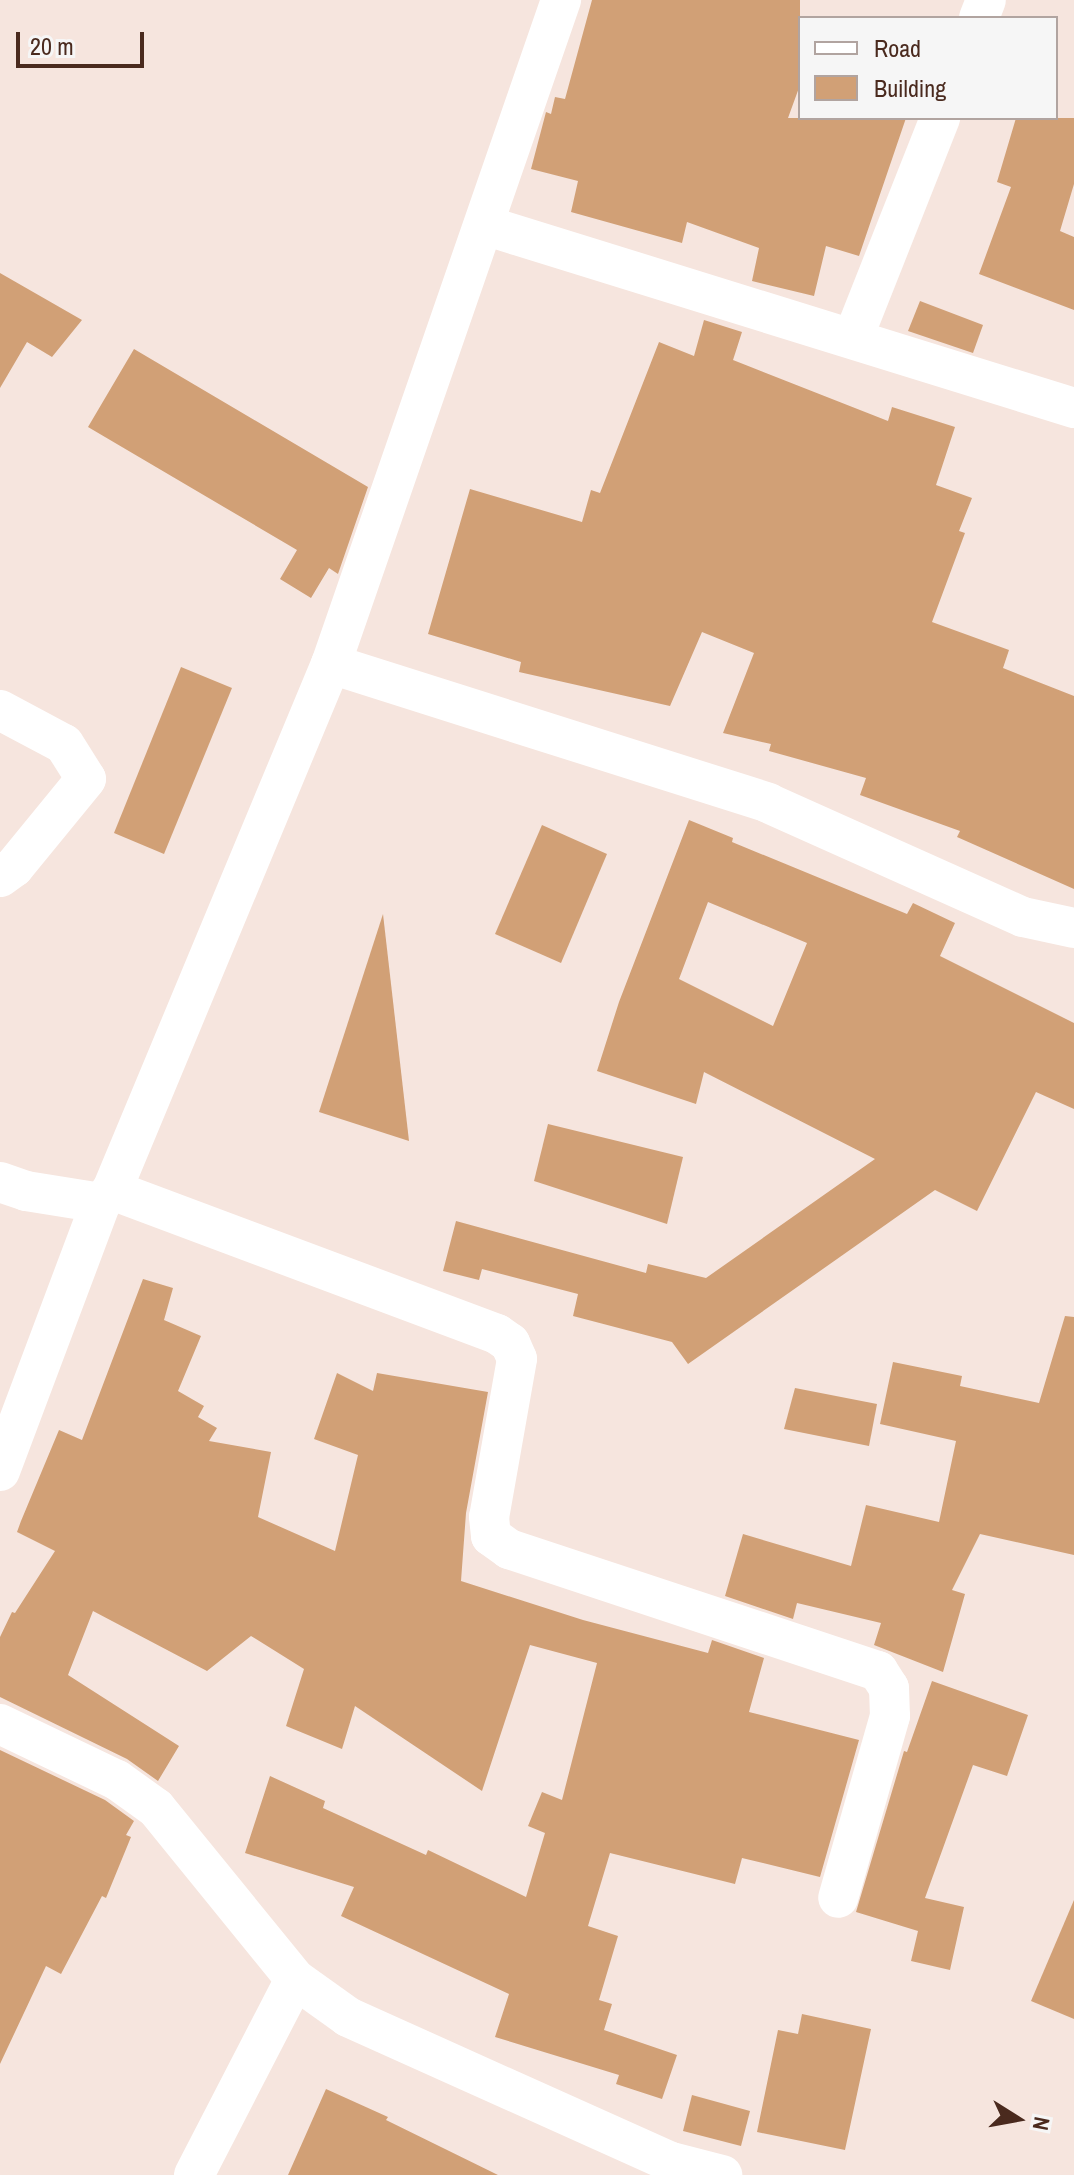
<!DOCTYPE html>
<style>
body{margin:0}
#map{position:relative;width:1074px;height:2175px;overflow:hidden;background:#f6e5de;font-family:"Archivo Narrow",sans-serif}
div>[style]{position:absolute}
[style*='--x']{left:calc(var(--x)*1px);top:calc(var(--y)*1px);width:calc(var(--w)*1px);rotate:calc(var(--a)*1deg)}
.building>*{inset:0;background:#d1a076}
.minor>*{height:40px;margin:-20px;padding:0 20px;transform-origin:20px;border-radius:20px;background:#fff}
span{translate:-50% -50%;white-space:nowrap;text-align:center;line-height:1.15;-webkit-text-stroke:7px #f6f6f6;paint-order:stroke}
.legend{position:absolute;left:798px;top:16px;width:260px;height:104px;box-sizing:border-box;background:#f6f6f6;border:2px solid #b1a4a0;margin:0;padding:10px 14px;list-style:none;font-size:24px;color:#4a2a1e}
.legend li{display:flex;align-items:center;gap:16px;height:40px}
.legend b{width:40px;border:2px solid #b1a4a0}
.north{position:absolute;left:978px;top:2079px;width:80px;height:80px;-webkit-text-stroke:6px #f6f6f6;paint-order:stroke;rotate:101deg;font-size:22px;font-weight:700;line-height:32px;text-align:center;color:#4a2a1e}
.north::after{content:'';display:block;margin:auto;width:28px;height:36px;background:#4a2a1e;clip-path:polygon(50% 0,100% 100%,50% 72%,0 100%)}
.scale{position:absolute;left:16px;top:32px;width:128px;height:36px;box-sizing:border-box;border:4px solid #4a2a1e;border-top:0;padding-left:10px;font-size:24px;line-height:28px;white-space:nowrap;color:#4a2a1e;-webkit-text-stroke:6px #f6f6f6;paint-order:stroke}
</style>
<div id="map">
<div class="building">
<div style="clip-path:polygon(592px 0,800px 0,800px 85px,788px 118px,906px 118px,859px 256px,826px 246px,814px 296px,752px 281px,759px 248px,687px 222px,682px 243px,571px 212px,578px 181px,531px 169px,546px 112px,551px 114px,555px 97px,565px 99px)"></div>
<div style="clip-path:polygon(1016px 118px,1074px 118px,1074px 184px,1060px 231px,1074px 237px,1074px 310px,979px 274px,1011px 187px,997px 182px)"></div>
<div style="clip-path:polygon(0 273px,82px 320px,52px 357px,27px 342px,0 388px)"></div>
<div style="clip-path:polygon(920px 301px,983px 325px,973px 353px,908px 331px)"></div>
<div style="clip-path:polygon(704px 320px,742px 332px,733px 360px,888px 421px,892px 407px,955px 427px,936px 485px,972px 498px,959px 531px,965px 533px,932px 622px,1009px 650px,1003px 668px,1074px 696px,1074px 889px,957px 837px,960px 831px,860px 795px,866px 778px,769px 751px,771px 744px,723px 733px,754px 653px,702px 632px,670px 706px,519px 672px,521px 662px,428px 634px,470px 489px,582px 522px,591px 490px,600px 493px,659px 342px,694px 356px)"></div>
<div style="clip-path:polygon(134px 349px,368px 487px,338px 574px,329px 568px,311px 598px,280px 579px,297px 550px,88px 427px)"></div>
<div style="clip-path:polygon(181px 667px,232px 688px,164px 854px,114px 833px)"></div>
<div style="clip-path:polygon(evenodd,689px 820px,733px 838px,732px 842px,907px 914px,913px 903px,955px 923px,940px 956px,1074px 1023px,1074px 1109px,1036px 1092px,977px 1211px,935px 1190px,688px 1364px,672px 1342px,573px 1316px,578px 1294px,482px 1269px,479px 1280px,443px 1271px,456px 1221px,646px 1273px,648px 1264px,706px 1278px,875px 1159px,704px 1072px,696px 1104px,597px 1071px,619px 1002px,689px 820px,708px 902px,807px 943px,773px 1026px,679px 979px,708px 902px)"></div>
<div style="clip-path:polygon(542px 825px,607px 854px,561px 963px,495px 934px)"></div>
<div style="clip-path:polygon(383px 914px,409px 1141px,319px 1112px)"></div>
<div style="clip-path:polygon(548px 1124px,683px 1157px,667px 1224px,534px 1181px)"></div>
<div style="clip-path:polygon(143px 1279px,173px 1288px,164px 1320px,201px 1336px,178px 1391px,204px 1406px,198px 1417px,217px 1428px,209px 1441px,271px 1452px,258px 1517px,335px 1551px,358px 1455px,314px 1439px,337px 1373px,373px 1391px,377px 1373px,488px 1392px,466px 1513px,461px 1581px,583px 1620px,708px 1653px,712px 1640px,764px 1658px,749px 1712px,859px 1740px,820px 1877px,742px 1858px,735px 1884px,610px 1853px,588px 1926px,618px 1936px,599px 2000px,612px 2004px,604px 2030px,677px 2055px,662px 2099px,616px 2084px,619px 2075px,495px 2037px,509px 1994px,341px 1916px,354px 1887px,245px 1853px,270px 1776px,325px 1801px,323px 1808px,426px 1855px,428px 1850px,526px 1897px,545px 1833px,528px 1826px,542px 1792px,562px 1800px,597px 1663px,530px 1645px,482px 1791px,355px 1706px,342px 1749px,286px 1726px,304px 1669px,251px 1636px,207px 1671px,93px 1611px,68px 1675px,179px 1746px,158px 1781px,127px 1759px,0 1697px,0 1637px,12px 1612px,15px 1613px,55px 1551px,17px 1532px,21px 1521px,59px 1430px,82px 1440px)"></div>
<div style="clip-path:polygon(1065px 1316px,1074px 1317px,1074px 1555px,980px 1534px,952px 1590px,965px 1594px,943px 1672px,874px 1645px,881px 1623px,797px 1603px,793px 1619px,725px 1596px,743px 1534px,851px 1566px,866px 1505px,939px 1522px,956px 1441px,880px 1424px,893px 1362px,962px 1376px,960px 1386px,1039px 1403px)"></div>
<div style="clip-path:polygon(795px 1388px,877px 1404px,869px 1446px,784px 1429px)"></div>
<div style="clip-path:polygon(932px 1681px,1028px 1715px,1007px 1776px,973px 1765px,925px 1898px,964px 1907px,950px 1970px,911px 1961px,918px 1931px,856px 1912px,904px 1751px,907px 1752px)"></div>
<div style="clip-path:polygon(0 1750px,105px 1800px,134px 1821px,126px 1835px,131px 1837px,106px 1898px,102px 1896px,61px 1974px,46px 1966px,0 2064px)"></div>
<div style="clip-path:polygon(1074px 1900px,1074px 2019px,1031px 2001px)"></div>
<div style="clip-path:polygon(802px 2014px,871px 2029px,845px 2150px,757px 2132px,778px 2030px,798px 2034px)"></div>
<div style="clip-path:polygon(326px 2089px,388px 2117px,386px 2120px,498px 2175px,288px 2175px)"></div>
<div style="clip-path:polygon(692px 2095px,750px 2111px,741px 2146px,683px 2131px)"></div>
</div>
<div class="minor">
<div style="--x:979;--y:18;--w:19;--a:-69"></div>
<div style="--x:484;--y:225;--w:618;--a:17.23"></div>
<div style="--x:853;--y:338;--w:237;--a:-68.4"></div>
<div style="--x:331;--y:664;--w:459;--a:17.6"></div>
<div style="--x:768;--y:803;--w:279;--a:24.1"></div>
<div style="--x:1023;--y:917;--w:52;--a:12.2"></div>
<div style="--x:0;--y:710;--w:72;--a:28"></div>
<div style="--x:64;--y:744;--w:41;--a:57.8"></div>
<div style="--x:86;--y:779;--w:114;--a:129.3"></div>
<div style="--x:14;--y:867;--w:17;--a:144"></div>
<div style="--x:0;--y:1182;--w:28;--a:19"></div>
<div style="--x:26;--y:1191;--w:76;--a:9.1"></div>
<div style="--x:112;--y:1190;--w:411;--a:20.5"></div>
<div style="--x:497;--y:1334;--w:16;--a:35"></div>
<div style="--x:510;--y:1343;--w:17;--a:66"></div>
<div style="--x:517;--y:1359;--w:160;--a:100"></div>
<div style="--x:489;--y:1517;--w:19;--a:84"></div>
<div style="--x:491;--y:1536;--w:22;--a:36"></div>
<div style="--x:509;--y:1549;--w:389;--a:18.3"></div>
<div style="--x:878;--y:1671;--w:20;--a:57"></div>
<div style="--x:889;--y:1688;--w:28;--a:88"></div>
<div style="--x:890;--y:1716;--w:189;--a:105.9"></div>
<div style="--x:0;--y:1471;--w:286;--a:-69.4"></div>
<div style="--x:101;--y:1203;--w:17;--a:-50"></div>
<div style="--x:112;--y:1190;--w:570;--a:-67.4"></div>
<div style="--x:331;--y:664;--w:703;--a:-70.89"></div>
<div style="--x:0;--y:1724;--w:130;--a:25.6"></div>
<div style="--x:117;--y:1780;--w:48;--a:35.7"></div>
<div style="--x:156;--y:1808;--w:220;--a:50.9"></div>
<div style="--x:295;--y:1979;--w:65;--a:35.6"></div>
<div style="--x:348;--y:2017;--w:354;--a:24.2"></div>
<div style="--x:671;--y:2162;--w:53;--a:14.3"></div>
<div style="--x:194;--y:2175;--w:220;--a:-62.7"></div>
</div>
<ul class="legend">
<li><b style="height:10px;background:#fff"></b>Road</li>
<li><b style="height:22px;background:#d1a076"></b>Building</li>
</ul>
<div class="north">N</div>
<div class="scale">20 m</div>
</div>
